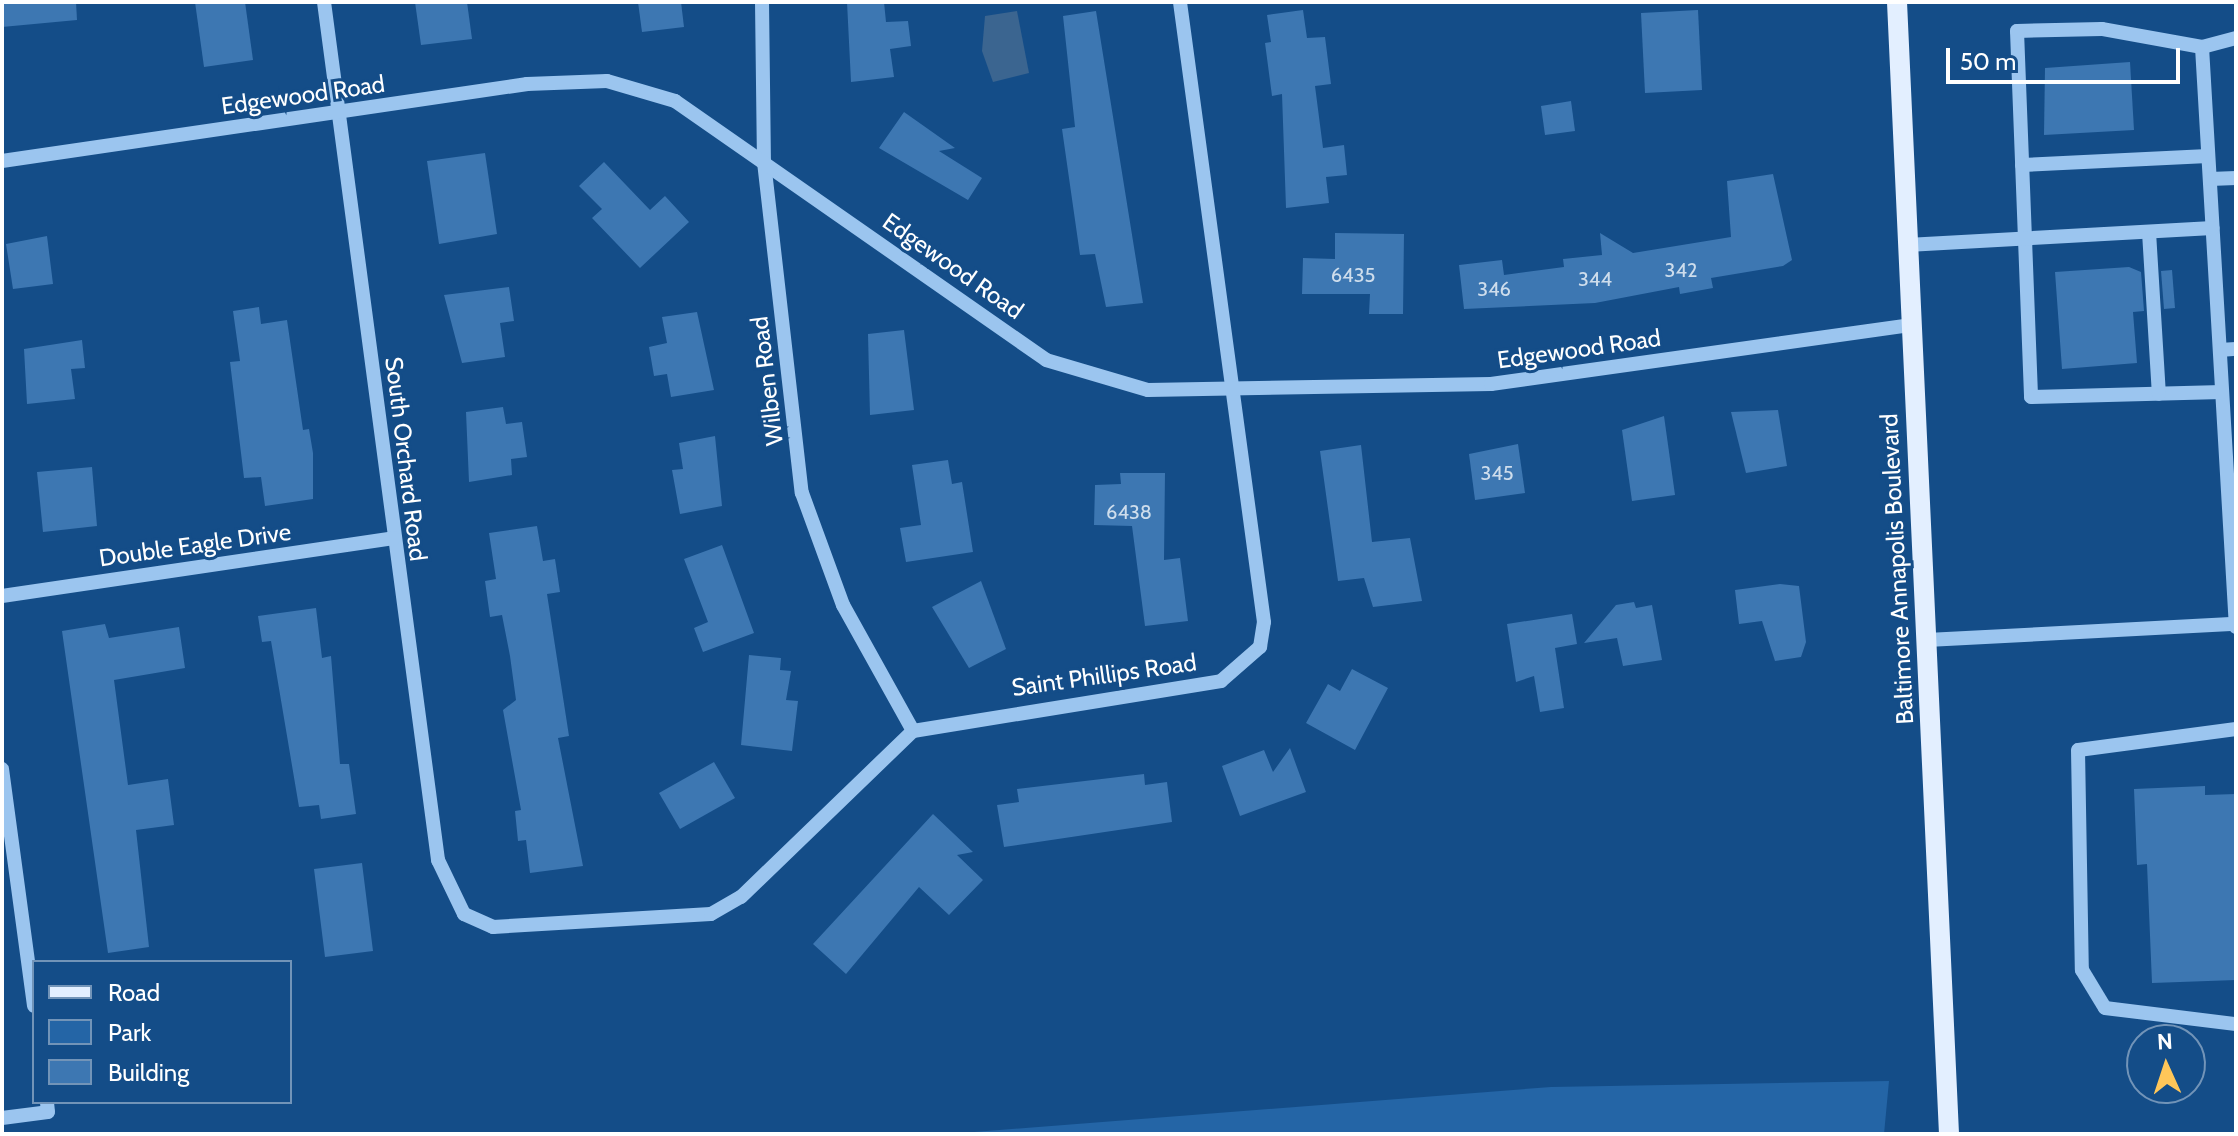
<!DOCTYPE html>
<style>
body{margin:0}
#map{position:relative;width:2238px;height:1136px;overflow:hidden;background:#144d88;font-family:Cabin,sans-serif}
div>[style]{position:absolute}
[style*='--x']{left:calc(var(--x)*1px);top:calc(var(--y)*1px);width:calc(var(--w)*1px);rotate:calc(var(--a)*1deg)}
.green>*{inset:0;background:#2465a6}
.water>*{inset:0;background:#3b6590}
.building>*{inset:0;background:#3d77b2}
.minor>*{height:14px;margin:-7px;padding:0 7px;transform-origin:7px;border-radius:7px;background:#9bc5ef}
.major>*{height:20px;margin:-10px;padding:0 10px;transform-origin:10px;border-radius:10px;background:#e3efff}
span{translate:-50% -50%;white-space:nowrap;text-align:center;line-height:1.15;-webkit-text-stroke:6px #144d88;paint-order:stroke}
.number-label{font-size:20px;color:#ceddec}
.number-label span{-webkit-text-stroke-width:0}
.street-label{font-size:24px;color:#fff}
.frame{position:absolute;inset:0;border:4px solid #fff;pointer-events:none}
.legend{position:absolute;left:32px;top:960px;width:260px;height:144px;box-sizing:border-box;background:#144d88;border:2px solid #7294b8;margin:0;padding:10px 14px;list-style:none;font-size:24px;color:#fff}
.legend li{display:flex;align-items:center;gap:16px;height:40px}
.legend b{width:40px;border:2px solid #7294b8}
.north{position:absolute;left:2126px;top:1024px;width:80px;height:80px;box-sizing:border-box;background:#144d88;border:2px solid #7294b8;border-radius:50%;rotate:357deg;font-size:22px;font-weight:700;line-height:32px;text-align:center;color:#fff}
.north::after{content:'';display:block;margin:auto;width:28px;height:36px;background:#ffc659;clip-path:polygon(50% 0,100% 100%,50% 72%,0 100%)}
.scale{position:absolute;left:1946px;top:48px;width:234px;height:36px;box-sizing:border-box;border:4px solid #fff;border-top:0;padding-left:10px;font-size:24px;line-height:28px;white-space:nowrap;color:#fff;-webkit-text-stroke:6px #144d88;paint-order:stroke}
</style>
<div id="map">
<div class="green">
<div style="clip-path:polygon(1889px 1081px,1884px 1134px,949px 1134px,1551px 1087px)"></div>
</div>
<div class="water">
<div style="clip-path:polygon(1017px 11px,1029px 73px,993px 82px,982px 51px,985px 16px)"></div>
</div>
<div class="building">
<div style="clip-path:polygon(2px 2px,76px 2px,77px 20px,2px 27px)"></div>
<div style="clip-path:polygon(195px 2px,245px 2px,253px 60px,204px 67px)"></div>
<div style="clip-path:polygon(415px 2px,467px 2px,472px 39px,421px 45px)"></div>
<div style="clip-path:polygon(638px 2px,681px 2px,684px 27px,642px 32px)"></div>
<div style="clip-path:polygon(847px 2px,884px 2px,886px 22px,908px 21px,911px 46px,890px 49px,894px 77px,851px 82px)"></div>
<div style="clip-path:polygon(1303px 10px,1307px 38px,1325px 37px,1331px 84px,1315px 86px,1323px 148px,1344px 145px,1347px 175px,1326px 177px,1329px 203px,1286px 208px,1282px 94px,1272px 96px,1265px 43px,1271px 42px,1267px 15px)"></div>
<div style="clip-path:polygon(1698px 10px,1702px 90px,1645px 93px,1641px 13px)"></div>
<div style="clip-path:polygon(1096px 11px,1143px 303px,1106px 307px,1095px 254px,1080px 255px,1062px 129px,1075px 127px,1063px 16px)"></div>
<div style="clip-path:polygon(2130px 62px,2134px 130px,2044px 135px,2045px 68px)"></div>
<div style="clip-path:polygon(1571px 101px,1575px 131px,1545px 135px,1541px 106px)"></div>
<div style="clip-path:polygon(904px 112px,955px 148px,939px 151px,982px 178px,968px 200px,879px 148px)"></div>
<div style="clip-path:polygon(485px 153px,497px 234px,439px 244px,427px 161px)"></div>
<div style="clip-path:polygon(604px 162px,650px 210px,665px 196px,689px 222px,640px 268px,592px 218px,602px 209px,579px 186px)"></div>
<div style="clip-path:polygon(1773px 174px,1792px 260px,1783px 266px,1711px 278px,1713px 288px,1680px 294px,1679px 287px,1595px 303px,1464px 309px,1459px 265px,1502px 260px,1504px 275px,1564px 267px,1563px 259px,1602px 255px,1600px 233px,1633px 253px,1731px 237px,1727px 181px)"></div>
<div style="clip-path:polygon(1335px 233px,1404px 234px,1403px 314px,1369px 314px,1370px 294px,1302px 294px,1303px 258px,1335px 259px)"></div>
<div style="clip-path:polygon(47px 236px,53px 284px,13px 289px,6px 244px)"></div>
<div style="clip-path:polygon(2129px 267px,2141px 272px,2144px 311px,2133px 312px,2137px 363px,2062px 369px,2055px 272px)"></div>
<div style="clip-path:polygon(2172px 270px,2175px 308px,2164px 309px,2161px 271px)"></div>
<div style="clip-path:polygon(509px 287px,514px 321px,500px 323px,505px 357px,462px 363px,444px 295px)"></div>
<div style="clip-path:polygon(259px 307px,261px 324px,287px 320px,303px 430px,309px 429px,313px 453px,313px 499px,265px 506px,261px 477px,244px 478px,230px 362px,240px 361px,233px 311px)"></div>
<div style="clip-path:polygon(697px 312px,714px 390px,671px 397px,667px 374px,654px 376px,649px 347px,667px 343px,662px 317px)"></div>
<div style="clip-path:polygon(904px 330px,914px 410px,870px 415px,868px 334px)"></div>
<div style="clip-path:polygon(82px 340px,85px 368px,71px 369px,75px 399px,27px 404px,24px 349px)"></div>
<div style="clip-path:polygon(503px 407px,506px 424px,522px 422px,527px 457px,511px 459px,512px 475px,469px 482px,466px 412px)"></div>
<div style="clip-path:polygon(1778px 410px,1787px 466px,1746px 473px,1731px 412px)"></div>
<div style="clip-path:polygon(1664px 416px,1675px 495px,1632px 501px,1622px 430px)"></div>
<div style="clip-path:polygon(715px 436px,722px 506px,680px 514px,672px 470px,683px 469px,679px 443px)"></div>
<div style="clip-path:polygon(1518px 444px,1525px 493px,1475px 500px,1469px 454px)"></div>
<div style="clip-path:polygon(1361px 445px,1372px 542px,1410px 538px,1422px 601px,1373px 607px,1364px 578px,1338px 581px,1320px 451px)"></div>
<div style="clip-path:polygon(948px 460px,952px 484px,962px 482px,973px 552px,906px 562px,900px 528px,921px 525px,912px 465px)"></div>
<div style="clip-path:polygon(92px 467px,97px 526px,43px 532px,37px 472px)"></div>
<div style="clip-path:polygon(1120px 473px,1165px 473px,1164px 560px,1180px 558px,1188px 621px,1145px 626px,1132px 526px,1094px 525px,1095px 485px,1121px 484px)"></div>
<div style="clip-path:polygon(537px 526px,543px 561px,555px 559px,560px 592px,547px 594px,569px 736px,558px 738px,583px 866px,530px 873px,526px 840px,518px 841px,515px 811px,521px 810px,503px 710px,516px 700px,510px 656px,502px 615px,490px 617px,485px 581px,496px 579px,489px 533px)"></div>
<div style="clip-path:polygon(722px 545px,754px 633px,703px 652px,694px 628px,708px 622px,684px 559px)"></div>
<div style="clip-path:polygon(981px 581px,1006px 649px,969px 668px,932px 607px)"></div>
<div style="clip-path:polygon(1780px 584px,1799px 586px,1806px 642px,1801px 657px,1775px 661px,1762px 621px,1739px 624px,1735px 590px)"></div>
<div style="clip-path:polygon(1634px 602px,1636px 608px,1652px 605px,1662px 660px,1623px 666px,1617px 638px,1584px 643px,1616px 605px)"></div>
<div style="clip-path:polygon(316px 608px,322px 658px,331px 656px,340px 764px,349px 764px,356px 814px,321px 819px,319px 805px,299px 807px,271px 641px,262px 642px,258px 616px)"></div>
<div style="clip-path:polygon(1572px 614px,1577px 644px,1555px 648px,1564px 708px,1540px 712px,1534px 676px,1516px 682px,1507px 624px)"></div>
<div style="clip-path:polygon(105px 624px,109px 638px,179px 627px,185px 668px,114px 680px,128px 785px,168px 779px,174px 825px,136px 830px,149px 947px,108px 953px,62px 631px)"></div>
<div style="clip-path:polygon(749px 655px,781px 658px,780px 670px,791px 671px,786px 700px,798px 701px,792px 751px,741px 745px)"></div>
<div style="clip-path:polygon(1352px 669px,1388px 688px,1355px 750px,1306px 723px,1328px 684px,1340px 691px)"></div>
<div style="clip-path:polygon(1290px 748px,1306px 792px,1240px 816px,1222px 766px,1264px 750px,1273px 772px)"></div>
<div style="clip-path:polygon(714px 762px,735px 798px,680px 829px,659px 793px)"></div>
<div style="clip-path:polygon(1144px 774px,1145px 785px,1167px 782px,1172px 822px,1004px 847px,997px 805px,1019px 802px,1017px 789px)"></div>
<div style="clip-path:polygon(2205px 786px,2205px 795px,2236px 794px,2236px 980px,2152px 983px,2147px 864px,2137px 865px,2134px 789px)"></div>
<div style="clip-path:polygon(933px 814px,973px 852px,957px 855px,983px 880px,949px 915px,919px 887px,846px 974px,813px 944px)"></div>
<div style="clip-path:polygon(362px 863px,373px 951px,325px 957px,314px 869px)"></div>
</div>
<div class="minor">
<div style="--x:324;--y:2;--w:866;--a:82.43"></div>
<div style="--x:438;--y:860;--w:60;--a:64.3"></div>
<div style="--x:464;--y:914;--w:32;--a:24"></div>
<div style="--x:493;--y:927;--w:218;--a:-3.4"></div>
<div style="--x:711;--y:914;--w:34;--a:-30"></div>
<div style="--x:741;--y:897;--w:239;--a:-44"></div>
<div style="--x:913;--y:731;--w:312;--a:-9.2"></div>
<div style="--x:1221;--y:681;--w:52;--a:-41.1"></div>
<div style="--x:1260;--y:647;--w:25;--a:-81"></div>
<div style="--x:1264;--y:622;--w:626;--a:-97.72"></div>
<div style="--x:762;--y:2;--w:160;--a:89.3"></div>
<div style="--x:764;--y:162;--w:333;--a:83.5"></div>
<div style="--x:802;--y:493;--w:119;--a:69.9"></div>
<div style="--x:843;--y:605;--w:144;--a:60.9"></div>
<div style="--x:2236;--y:38;--w:35;--a:165"></div>
<div style="--x:2202;--y:47;--w:581;--a:86.65"></div>
<div style="--x:2202;--y:47;--w:102;--a:-169.8"></div>
<div style="--x:2102;--y:29;--w:85;--a:178.7"></div>
<div style="--x:2017;--y:31;--w:366;--a:87.8"></div>
<div style="--x:2031;--y:397;--w:191;--a:-1.5"></div>
<div style="--x:2;--y:161;--w:531;--a:-8.34"></div>
<div style="--x:527;--y:84;--w:80;--a:-2.1"></div>
<div style="--x:607;--y:81;--w:71;--a:16.4"></div>
<div style="--x:675;--y:101;--w:452;--a:34.9"></div>
<div style="--x:1046;--y:360;--w:106;--a:16.4"></div>
<div style="--x:1148;--y:390;--w:343;--a:-1"></div>
<div style="--x:1491;--y:384;--w:423;--a:-8"></div>
<div style="--x:2022;--y:165;--w:186;--a:-2.8"></div>
<div style="--x:2210;--y:179;--w:26;--a:-2"></div>
<div style="--x:2149;--y:232;--w:162;--a:86.5"></div>
<div style="--x:1907;--y:245;--w:306;--a:-3.2"></div>
<div style="--x:2220;--y:350;--w:16;--a:-4"></div>
<div style="--x:2;--y:596;--w:396;--a:-8.4"></div>
<div style="--x:1927;--y:640;--w:309;--a:-3"></div>
<div style="--x:2236;--y:729;--w:159;--a:172.4"></div>
<div style="--x:2078;--y:750;--w:220;--a:89"></div>
<div style="--x:2082;--y:970;--w:44;--a:58.8"></div>
<div style="--x:2105;--y:1008;--w:132;--a:7"></div>
<div style="--x:2;--y:769;--w:239;--a:82.3"></div>
<div style="--x:2;--y:1118;--w:46;--a:-7.4"></div>
<div style="--x:48;--y:1112;--w:10;--a:-96"></div>
</div>
<div class="major">
<div style="--x:1897;--y:2;--w:1133;--a:87.37"></div>
</div>
<div class="number-label">
<span style="left:1681px;top:270px">342</span>
<span style="left:1353px;top:275px">6435</span>
<span style="left:1595px;top:279px">344</span>
<span style="left:1494px;top:289px">346</span>
<span style="left:1497px;top:473px">345</span>
<span style="left:1129px;top:512px">6438</span>
</div>
<div class="street-label">
<span style="left:303px;top:95px;rotate:-8deg">Edgewood Road</span>
<span style="left:953px;top:266px;rotate:35deg">Edgewood Road</span>
<span style="left:1579px;top:349px;rotate:-8deg">Edgewood Road</span>
<span style="left:767px;top:381px;rotate:-97deg">Wilben Road</span>
<span style="left:406px;top:459px;rotate:83deg">South Orchard Road</span>
<span style="left:195px;top:545px;rotate:-8deg">Double Eagle Drive</span>
<span style="left:1897px;top:569px;rotate:-93deg">Baltimore Annapolis Boulevard</span>
<span style="left:1104px;top:675px;rotate:-8deg">Saint Phillips Road</span>
</div>
<div class="frame"></div>
<ul class="legend">
<li><b style="height:10px;background:#e3efff"></b>Road</li>
<li><b style="height:22px;background:#2465a6"></b>Park</li>
<li><b style="height:22px;background:#3d77b2"></b>Building</li>
</ul>
<div class="north">N</div>
<div class="scale">50 m</div>
</div>
